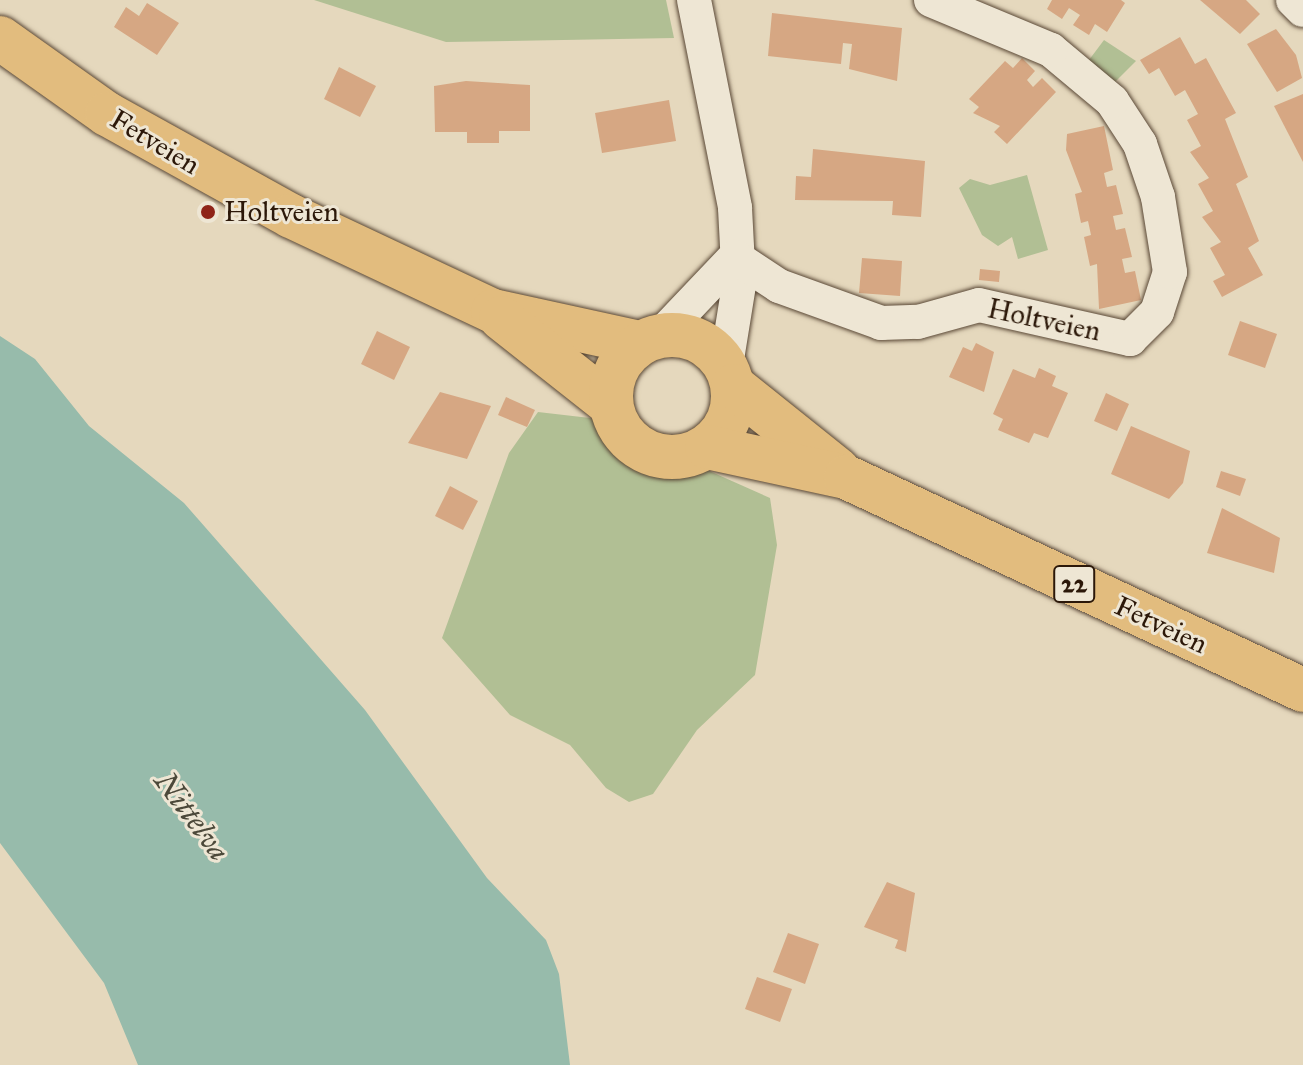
<!DOCTYPE html>
<style>
body{margin:0}
#map{position:relative;width:1303px;height:1065px;overflow:hidden;background:#e5d8bd;font-family:"IM FELL Great Primer",serif}
div>[style]{position:absolute}
[style*='--x']{left:calc(var(--x)*1px);top:calc(var(--y)*1px);width:calc(var(--w)*1px);rotate:calc(var(--a)*1deg)}
.green>*{inset:0;background:#b1bf94}
.water>*{inset:0;background:#97bbab}
.building>*{inset:0;background:#d6a783}
.roads{filter:drop-shadow(0 0 2px #5a4836) drop-shadow(0 0 2px #5a4836)}
.street>*{height:34px;margin:-17px;padding:0 17px;transform-origin:17px;border-radius:17px;background:#eee6d4}
.highway>*{height:44px;margin:-22px;padding:0 22px;transform-origin:22px;border-radius:22px;background:#e2bc7e}
.highway>.ring{margin:-22px;padding:0;box-sizing:content-box;background:none;border:44px solid #e2bc7e;border-radius:50%}
.dots>*{width:22px;height:22px;translate:-50% -50%;box-sizing:border-box;border:4px solid #eee6d4;border-radius:50%}
span{translate:-50% -50%;white-space:nowrap;text-align:center;line-height:1.15;-webkit-text-stroke:6px #eee6d4;paint-order:stroke}
.shield-label span{padding:2px 6px;background:#eee6d4;border:2px solid;border-radius:6px;-webkit-text-stroke-width:0}
.shield-label{font-size:26px;color:#2c1809;font-weight:700}
.street-label{font-size:28px;color:#2c1809}
.poi-label{font-size:28px;color:#2c1809}
.left{translate:0 -50%;text-align:left}
.water-label{font-size:30px;color:#4c493a;font-style:italic}
</style>
<div id="map">
<div class="green">
<div style="clip-path:polygon(314px 0,666px 0,674px 38px,446px 42px)"></div>
<div style="clip-path:polygon(1104px 40px,1136px 61px,1115px 82px,1089px 60px)"></div>
<div style="clip-path:polygon(1027px 175px,1048px 250px,1018px 259px,1012px 237px,998px 246px,982px 235px,959px 188px,970px 179px,990px 185px)"></div>
<div style="clip-path:polygon(538px 412px,590px 418px,770px 498px,777px 545px,755px 675px,697px 730px,653px 794px,629px 802px,606px 788px,570px 745px,510px 715px,442px 638px,509px 453px)"></div>
</div>
<div class="water">
<div style="clip-path:polygon(0 336px,35px 359px,89px 426px,184px 503px,365px 710px,487px 878px,546px 940px,559px 974px,570px 1065px,138px 1065px,104px 983px,0 843px)"></div>
</div>
<div class="building">
<div style="clip-path:polygon(1052px 0,1121px 0,1125px 3px,1107px 32px,1095px 24px,1089px 35px,1073px 25px,1080px 15px,1069px 8px,1062px 19px,1047px 9px)"></div>
<div style="clip-path:polygon(1200px 0,1246px 0,1260px 14px,1240px 34px)"></div>
<div style="clip-path:polygon(147px 3px,179px 23px,157px 55px,114px 27px,126px 7px,139px 16px)"></div>
<div style="clip-path:polygon(772px 13px,902px 28px,897px 81px,849px 69px,852px 44px,843px 43px,841px 64px,768px 56px)"></div>
<div style="clip-path:polygon(1276px 29px,1296px 55px,1302px 78px,1277px 92px,1247px 44px)"></div>
<div style="clip-path:polygon(1180px 37px,1195px 64px,1206px 58px,1236px 113px,1225px 119px,1248px 177px,1236px 184px,1259px 241px,1248px 248px,1263px 275px,1222px 297px,1213px 281px,1225px 275px,1210px 248px,1221px 242px,1202px 217px,1213px 211px,1198px 184px,1209px 178px,1190px 152px,1201px 146px,1187px 120px,1198px 114px,1185px 90px,1175px 96px,1159px 68px,1149px 74px,1140px 60px)"></div>
<div style="clip-path:polygon(1022px 58px,1035px 71px,1027px 80px,1033px 87px,1042px 78px,1056px 92px,1007px 144px,994px 132px,1000px 126px,973px 113px,979px 107px,969px 99px,1005px 61px,1013px 68px)"></div>
<div style="clip-path:polygon(339px 67px,376px 86px,360px 117px,324px 99px)"></div>
<div style="clip-path:polygon(466px 81px,530px 85px,530px 131px,499px 131px,499px 143px,467px 143px,467px 132px,435px 132px,434px 86px)"></div>
<div style="clip-path:polygon(1303px 94px,1303px 162px,1274px 106px)"></div>
<div style="clip-path:polygon(669px 100px,676px 141px,602px 153px,595px 113px)"></div>
<div style="clip-path:polygon(1104px 126px,1113px 170px,1104px 173px,1107px 187px,1116px 185px,1123px 214px,1113px 216px,1116px 230px,1125px 228px,1132px 257px,1122px 259px,1125px 273px,1135px 271px,1141px 300px,1099px 309px,1097px 264px,1090px 266px,1084px 237px,1091px 235px,1088px 221px,1081px 223px,1075px 194px,1082px 192px,1066px 150px,1067px 134px)"></div>
<div style="clip-path:polygon(813px 149px,925px 161px,921px 217px,892px 215px,893px 201px,795px 200px,796px 176px,811px 177px)"></div>
<div style="clip-path:polygon(862px 258px,902px 261px,900px 296px,859px 293px)"></div>
<div style="clip-path:polygon(980px 269px,1000px 271px,999px 282px,979px 280px)"></div>
<div style="clip-path:polygon(1240px 321px,1277px 334px,1265px 368px,1228px 355px)"></div>
<div style="clip-path:polygon(377px 331px,410px 347px,394px 380px,361px 364px)"></div>
<div style="clip-path:polygon(976px 343px,994px 352px,984px 392px,949px 377px,963px 347px,972px 351px)"></div>
<div style="clip-path:polygon(1039px 368px,1056px 376px,1052px 386px,1068px 393px,1048px 438px,1034px 433px,1029px 443px,998px 430px,1003px 419px,993px 414px,1013px 369px,1035px 378px)"></div>
<div style="clip-path:polygon(440px 392px,491px 406px,467px 459px,408px 443px)"></div>
<div style="clip-path:polygon(1106px 393px,1129px 404px,1117px 431px,1094px 421px)"></div>
<div style="clip-path:polygon(506px 397px,535px 410px,527px 427px,498px 415px)"></div>
<div style="clip-path:polygon(1131px 426px,1190px 451px,1183px 483px,1169px 499px,1111px 474px)"></div>
<div style="clip-path:polygon(1221px 471px,1246px 479px,1240px 496px,1216px 487px)"></div>
<div style="clip-path:polygon(450px 486px,478px 501px,463px 530px,435px 516px)"></div>
<div style="clip-path:polygon(1222px 508px,1280px 538px,1274px 573px,1207px 553px)"></div>
<div style="clip-path:polygon(887px 882px,915px 893px,906px 952px,895px 948px,898px 940px,864px 927px)"></div>
<div style="clip-path:polygon(788px 933px,819px 944px,805px 984px,773px 972px)"></div>
<div style="clip-path:polygon(757px 977px,792px 989px,780px 1022px,745px 1009px)"></div>
</div>
<div class="roads">
<div class="street">
<div style="--x:694;--y:0;--w:212;--a:78.8"></div>
<div style="--x:735;--y:208;--w:77;--a:87"></div>
<div style="--x:739;--y:285;--w:81;--a:99.2"></div>
<div style="--x:1293;--y:0;--w:14;--a:45"></div>
<div style="--x:735;--y:257;--w:53;--a:33.4"></div>
<div style="--x:779;--y:286;--w:109;--a:19.9"></div>
<div style="--x:881;--y:323;--w:37;--a:-2"></div>
<div style="--x:918;--y:322;--w:63;--a:-15.6"></div>
<div style="--x:979;--y:305;--w:155;--a:12.7"></div>
<div style="--x:1130;--y:339;--w:38;--a:-45"></div>
<div style="--x:1157;--y:312;--w:42;--a:-72"></div>
<div style="--x:1170;--y:272;--w:76;--a:-99.1"></div>
<div style="--x:1158;--y:197;--w:56;--a:-108.8"></div>
<div style="--x:1140;--y:144;--w:51;--a:-123.1"></div>
<div style="--x:1112;--y:101;--w:80;--a:-140.1"></div>
<div style="--x:1051;--y:50;--w:130;--a:-157.4"></div>
<div style="--x:661;--y:335;--w:108;--a:-46.5"></div>
</div>
<div class="highway">
<div style="--x:0;--y:38;--w:131;--a:35.4"></div>
<div style="--x:107;--y:114;--w:210;--a:29"></div>
<div style="--x:291;--y:216;--w:223;--a:25.2"></div>
<div style="--x:493;--y:311;--w:150;--a:12.3"></div>
<div style="--x:501;--y:318;--w:140;--a:38.3"></div>
<div class="ring" style="left:611px;top:335px;width:78px;height:78px"></div>
<div style="--x:733;--y:386;--w:134;--a:38.7"></div>
<div style="--x:707;--y:447;--w:142;--a:12.2"></div>
<div style="--x:846;--y:477;--w:504;--a:24.99"></div>
</div>
</div>
<div class="dots">
<div style="left:208px;top:212px;background:#8f2418"></div>
</div>
<div class="shield-label">
<span style="left:1074px;top:584px">22</span>
</div>
<div class="street-label">
<span style="left:155px;top:142px;rotate:31deg">Fetveien</span>
<span style="left:1044px;top:320px;rotate:12deg">Holtveien</span>
<span style="left:1161px;top:625px;rotate:25deg">Fetveien</span>
</div>
<div class="poi-label">
<span class="left" style="left:224px;top:212px">Holtveien</span>
</div>
<div class="water-label">
<span style="left:192px;top:816px;rotate:53deg">Nittelva</span>
</div>
</div>
